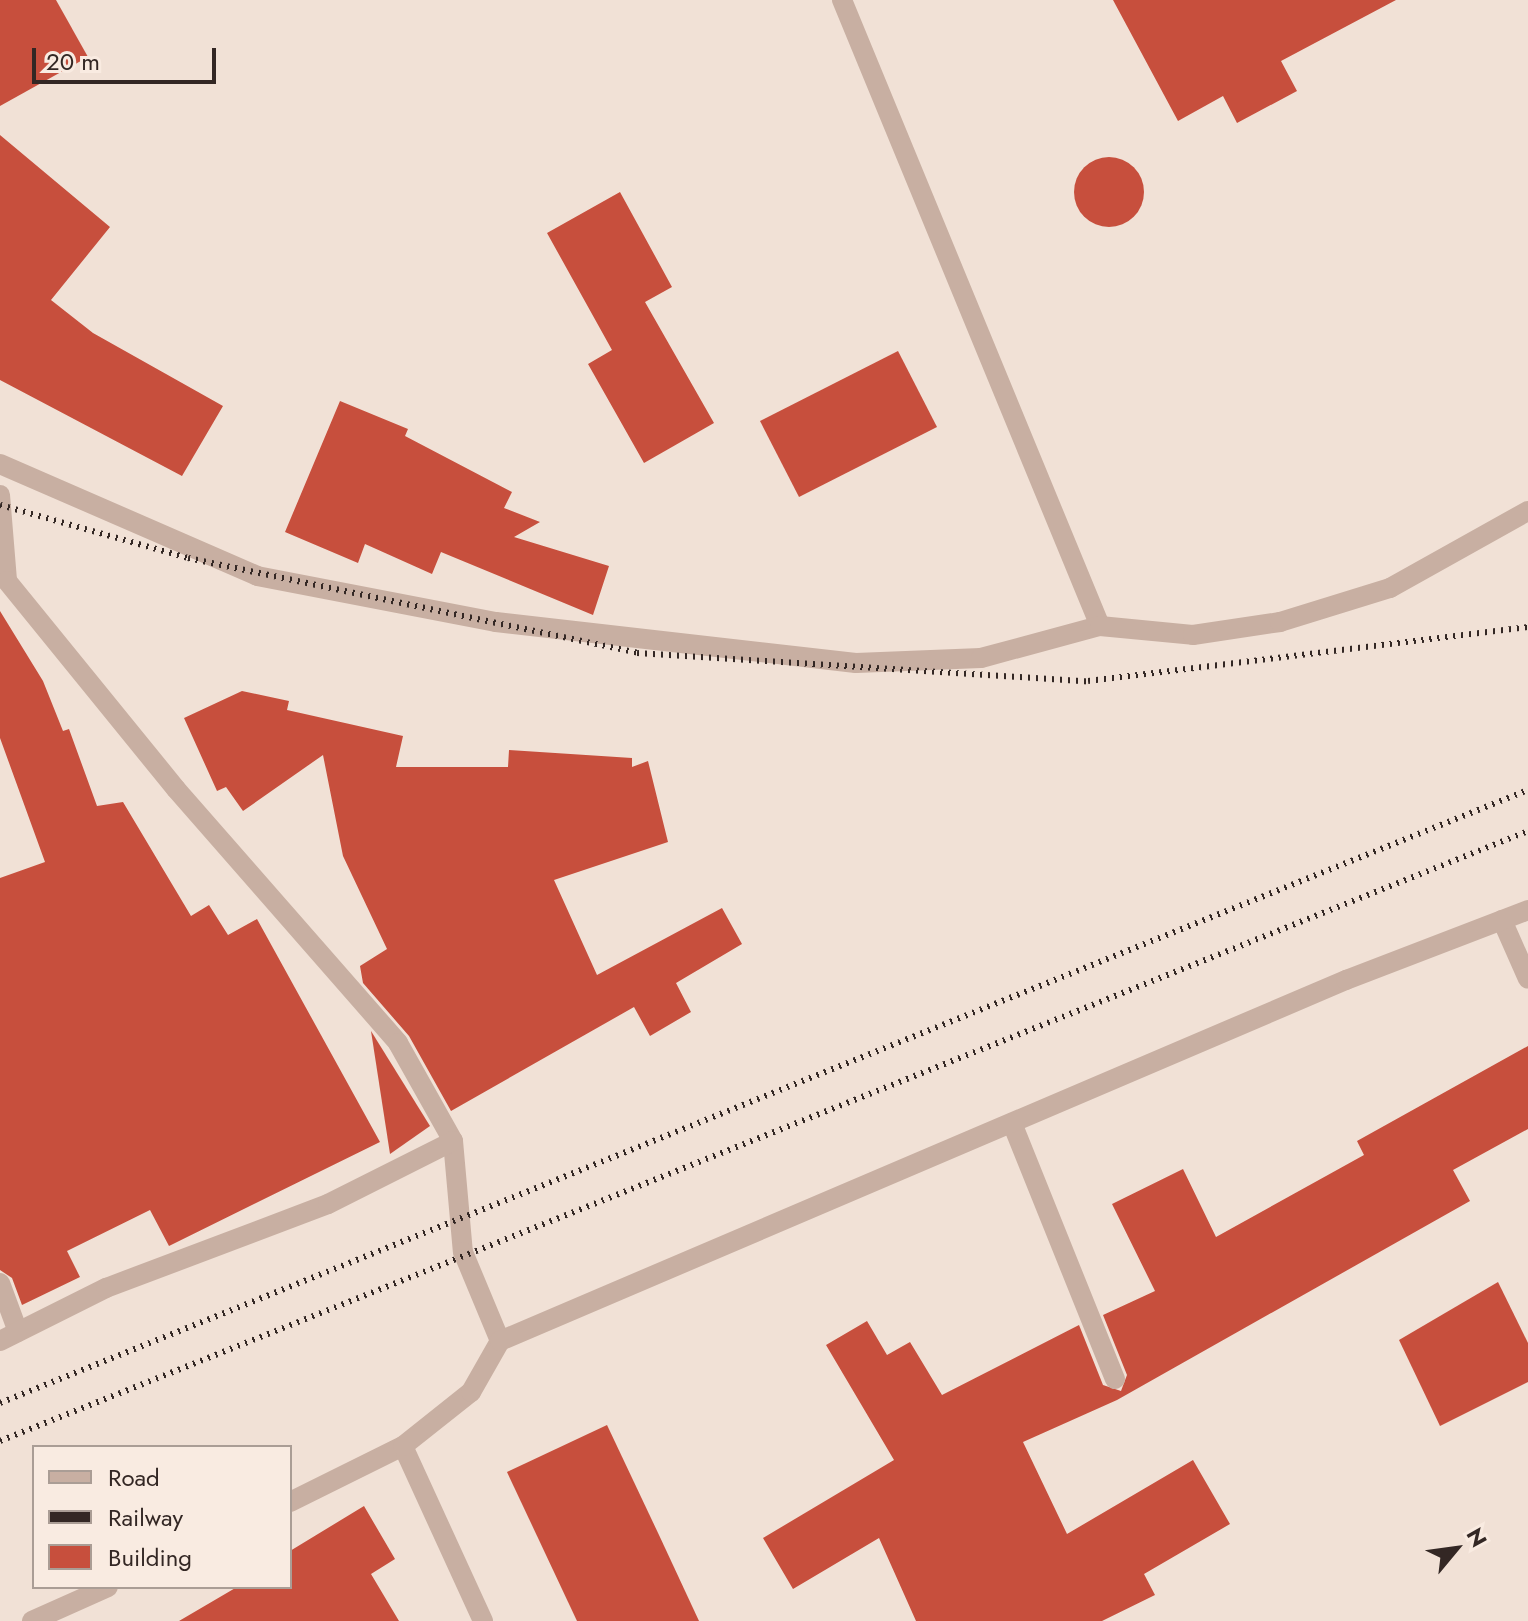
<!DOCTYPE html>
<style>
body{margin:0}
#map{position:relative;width:1528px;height:1621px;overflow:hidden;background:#f1e1d6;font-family:Jost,sans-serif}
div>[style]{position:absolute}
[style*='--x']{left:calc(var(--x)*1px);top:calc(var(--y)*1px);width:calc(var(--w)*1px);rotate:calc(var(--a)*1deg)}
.building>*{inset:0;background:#c74f3d}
.round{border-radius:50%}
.minor>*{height:20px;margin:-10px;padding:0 10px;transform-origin:10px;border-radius:10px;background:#c8afa2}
.rail>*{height:6px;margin-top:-3px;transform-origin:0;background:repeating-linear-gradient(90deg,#332724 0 2px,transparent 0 8px)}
span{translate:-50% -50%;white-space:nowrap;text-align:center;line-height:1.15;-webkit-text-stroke:8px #f9ebe1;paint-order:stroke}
.legend{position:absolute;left:32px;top:1445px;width:260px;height:144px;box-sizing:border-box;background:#f9ebe1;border:2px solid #aa9d95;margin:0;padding:10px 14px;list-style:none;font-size:24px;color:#332724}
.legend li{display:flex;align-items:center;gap:16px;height:40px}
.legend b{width:40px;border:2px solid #aa9d95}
.north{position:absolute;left:1416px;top:1509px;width:80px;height:80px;-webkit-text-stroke:6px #f9ebe1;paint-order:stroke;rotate:61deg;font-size:22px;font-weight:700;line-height:32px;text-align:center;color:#332724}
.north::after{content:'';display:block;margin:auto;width:28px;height:36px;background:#332724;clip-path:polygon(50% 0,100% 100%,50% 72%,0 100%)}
.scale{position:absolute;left:32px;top:48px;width:184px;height:36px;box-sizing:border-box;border:4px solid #332724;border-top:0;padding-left:10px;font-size:24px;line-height:28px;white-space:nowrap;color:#332724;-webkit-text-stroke:6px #f9ebe1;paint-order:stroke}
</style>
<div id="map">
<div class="building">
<div style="clip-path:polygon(0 0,56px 0,88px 57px,0 106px)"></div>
<div style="clip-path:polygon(1113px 0,1396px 0,1281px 61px,1297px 91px,1237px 123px,1223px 96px,1178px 121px)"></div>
<div style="clip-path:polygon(0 135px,110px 227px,51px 300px,93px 333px,223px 406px,182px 476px,0 380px)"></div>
<div class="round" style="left:1074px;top:157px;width:70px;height:70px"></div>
<div style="clip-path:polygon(620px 192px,672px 287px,645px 302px,714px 423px,644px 463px,588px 364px,612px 350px,547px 233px)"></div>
<div style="clip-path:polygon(898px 351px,937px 427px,799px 497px,760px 421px)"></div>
<div style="clip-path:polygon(340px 401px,408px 429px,405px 436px,512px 492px,504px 508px,540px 522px,514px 537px,609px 566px,593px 615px,441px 552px,432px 574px,365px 544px,358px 563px,285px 532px)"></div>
<div style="clip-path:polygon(0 611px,43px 681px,63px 731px,69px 729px,97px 806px,123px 802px,191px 916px,209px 905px,228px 935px,257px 919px,380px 1142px,169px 1246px,150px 1210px,67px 1251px,80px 1277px,22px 1305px,12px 1278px,0 1270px,0 878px,45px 862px,0 738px)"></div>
<div style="clip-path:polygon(242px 691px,289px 701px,287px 710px,403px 736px,396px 767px,508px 767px,509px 750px,632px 758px,632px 767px,648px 761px,668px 842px,554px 880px,597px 975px,722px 908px,742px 944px,676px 983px,691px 1012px,650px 1036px,634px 1007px,451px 1111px,409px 1036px,363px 983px,360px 966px,387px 949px,343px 856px,323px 755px,243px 811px,226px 787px,217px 791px,184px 718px)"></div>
<div style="clip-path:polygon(371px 1031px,430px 1126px,390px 1154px)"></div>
<div style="clip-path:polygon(1528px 1046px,1528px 1129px,1453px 1170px,1470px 1201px,1117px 1400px,1023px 1442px,1067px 1534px,1193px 1460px,1230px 1524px,1144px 1574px,1155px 1595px,1102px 1621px,916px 1621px,879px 1538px,793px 1589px,763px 1538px,894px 1460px,826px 1345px,867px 1321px,887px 1355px,910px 1342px,942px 1395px,1079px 1325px,1103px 1385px,1121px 1391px,1127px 1375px,1103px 1315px,1155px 1291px,1112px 1204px,1183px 1169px,1216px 1237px,1364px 1155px,1357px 1141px)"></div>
<div style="clip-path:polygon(1498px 1282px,1528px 1343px,1528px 1382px,1440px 1426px,1399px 1340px)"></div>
<div style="clip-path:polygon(607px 1425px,659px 1535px,699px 1621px,577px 1621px,507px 1472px)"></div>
<div style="clip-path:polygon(364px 1506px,395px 1559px,371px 1574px,399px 1621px,179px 1621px,237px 1587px,290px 1587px,290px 1551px)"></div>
</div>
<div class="minor">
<div style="--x:842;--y:0;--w:677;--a:67.6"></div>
<div style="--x:0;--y:464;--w:280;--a:23.5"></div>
<div style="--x:257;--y:576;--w:243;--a:10.9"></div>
<div style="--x:496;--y:622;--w:362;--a:6.5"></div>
<div style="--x:856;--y:663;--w:125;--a:-2.3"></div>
<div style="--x:981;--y:658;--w:123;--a:-15.1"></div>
<div style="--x:1100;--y:626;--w:93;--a:5.5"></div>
<div style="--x:1193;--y:635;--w:88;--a:-8.5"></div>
<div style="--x:1280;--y:622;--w:115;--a:-17.2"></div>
<div style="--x:1390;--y:588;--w:158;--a:-29.2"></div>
<div style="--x:0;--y:495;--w:86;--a:85.3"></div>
<div style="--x:7;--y:581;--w:268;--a:50.9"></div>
<div style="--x:176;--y:789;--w:337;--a:48.8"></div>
<div style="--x:398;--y:1043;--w:112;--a:60.7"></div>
<div style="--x:453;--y:1141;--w:111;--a:84.9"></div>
<div style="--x:463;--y:1252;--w:96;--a:67.4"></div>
<div style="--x:1502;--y:920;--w:64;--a:66.2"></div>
<div style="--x:1012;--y:1123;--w:276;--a:68.1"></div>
<div style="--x:0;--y:1283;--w:52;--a:69.8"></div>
<div style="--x:0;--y:1341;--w:119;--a:-26.6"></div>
<div style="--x:106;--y:1288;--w:237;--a:-20.7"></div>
<div style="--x:328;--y:1204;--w:140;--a:-26.7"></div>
<div style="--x:290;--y:1502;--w:126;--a:-26.4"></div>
<div style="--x:32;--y:1621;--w:83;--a:-24.1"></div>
<div style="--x:483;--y:1621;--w:192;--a:-114.6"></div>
<div style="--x:403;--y:1446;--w:87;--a:-38.5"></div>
<div style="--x:471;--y:1392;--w:59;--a:-60.4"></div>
<div style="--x:500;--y:1341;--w:920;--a:-23.11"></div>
<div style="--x:1346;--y:980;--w:195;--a:-21"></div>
</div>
<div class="rail">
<div style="--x:0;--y:505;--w:195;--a:15.7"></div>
<div style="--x:188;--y:558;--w:459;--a:11.9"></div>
<div style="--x:637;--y:653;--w:452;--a:3.6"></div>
<div style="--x:1088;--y:681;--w:443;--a:-7"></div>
<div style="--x:0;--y:1403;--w:1646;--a:-21.86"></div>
<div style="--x:0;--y:1441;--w:1645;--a:-21.76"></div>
</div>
<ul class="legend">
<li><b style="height:10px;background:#c8afa2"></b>Road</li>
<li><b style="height:10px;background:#332724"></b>Railway</li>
<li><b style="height:22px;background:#c74f3d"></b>Building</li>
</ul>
<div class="north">N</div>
<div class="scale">20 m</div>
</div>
